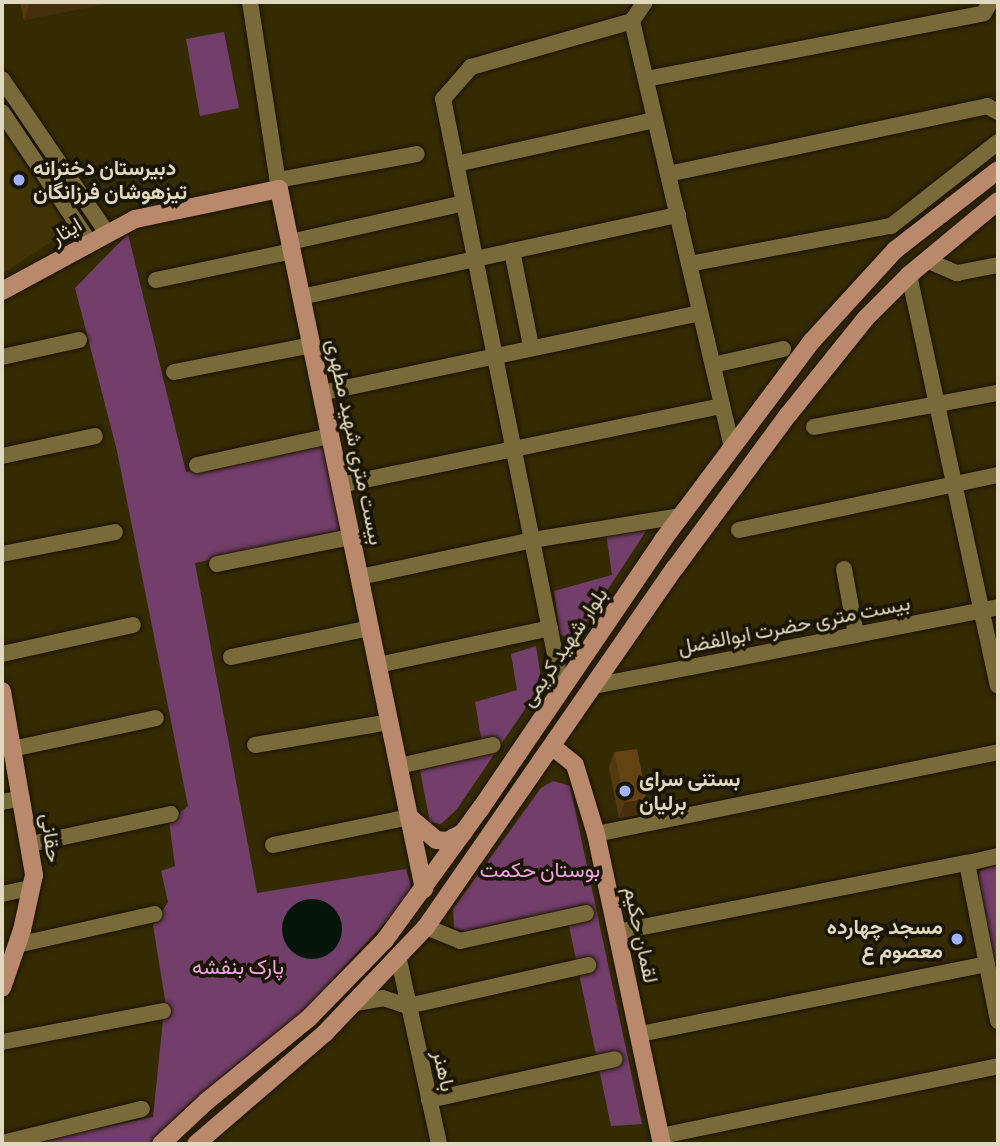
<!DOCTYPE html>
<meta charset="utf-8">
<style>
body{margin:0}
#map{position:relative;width:1000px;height:1146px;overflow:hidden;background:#352b03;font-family:"Source Sans 3",Vazirmatn,sans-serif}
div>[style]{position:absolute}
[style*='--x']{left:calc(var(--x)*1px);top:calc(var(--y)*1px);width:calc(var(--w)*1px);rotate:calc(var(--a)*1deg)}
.built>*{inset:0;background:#413404}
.green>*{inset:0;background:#723e6a}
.water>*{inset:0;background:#031609}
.round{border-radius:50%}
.roads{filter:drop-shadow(0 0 2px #1b1300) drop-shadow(0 0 2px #1b1300)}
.minor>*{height:16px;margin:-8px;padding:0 8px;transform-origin:8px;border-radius:8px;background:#796b39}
.major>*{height:18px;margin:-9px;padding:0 9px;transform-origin:9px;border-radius:9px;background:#ba886a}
.wall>*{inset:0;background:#553a0f}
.shaded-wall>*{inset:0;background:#452f0d}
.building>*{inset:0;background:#634312}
.dots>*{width:19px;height:19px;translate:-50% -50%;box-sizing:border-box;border:4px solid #1a1402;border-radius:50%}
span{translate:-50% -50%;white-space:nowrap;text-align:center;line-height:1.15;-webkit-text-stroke:7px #1a1402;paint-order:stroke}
.poi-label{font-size:21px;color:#e0d8bf;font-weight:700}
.left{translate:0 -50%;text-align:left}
.right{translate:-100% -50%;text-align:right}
.street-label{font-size:21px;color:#e0d8bf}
.park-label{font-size:21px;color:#f4a4e6}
.frame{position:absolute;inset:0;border:4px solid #e0d8bf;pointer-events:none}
</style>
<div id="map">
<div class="built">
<div style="clip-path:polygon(2px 131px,69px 230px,2px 274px)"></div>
</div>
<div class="green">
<div style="clip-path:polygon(224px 32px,239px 108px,200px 116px,186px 39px)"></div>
<div style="clip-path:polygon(128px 234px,186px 472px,323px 442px,343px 532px,195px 563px,257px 893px,406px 869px,413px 892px,300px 1015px,179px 1113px,151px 1144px,22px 1144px,153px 1117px,165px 1000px,153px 925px,168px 902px,161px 871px,175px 866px,169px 821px,188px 806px,117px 451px,75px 288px)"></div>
<div style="clip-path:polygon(648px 528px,578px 635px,568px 639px,560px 634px,554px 591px,612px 575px,606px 533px)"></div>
<div style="clip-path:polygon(536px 646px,542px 684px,457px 809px,441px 824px,430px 822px,418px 760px,482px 743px,475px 702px,517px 690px,511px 654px)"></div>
<div style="clip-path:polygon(553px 781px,570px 786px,642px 1124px,611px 1126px,566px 912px,469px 932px,454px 928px,453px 909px,541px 788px)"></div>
<div style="clip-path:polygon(998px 864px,998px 991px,978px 878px,980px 871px)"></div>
</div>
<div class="water">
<div class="round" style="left:282px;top:899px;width:60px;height:60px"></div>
</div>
<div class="roads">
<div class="minor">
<div style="--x:250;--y:2;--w:189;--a:81.2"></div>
<div style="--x:632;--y:21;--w:439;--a:76.8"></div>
<div style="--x:632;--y:21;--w:23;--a:-56"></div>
<div style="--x:2;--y:79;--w:186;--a:55.7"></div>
<div style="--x:646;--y:79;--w:344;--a:-11"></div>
<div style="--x:984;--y:13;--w:13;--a:-61"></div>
<div style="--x:2;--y:112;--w:158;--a:56.1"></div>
<div style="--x:456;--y:164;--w:204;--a:-12.5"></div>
<div style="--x:668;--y:174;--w:326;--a:-12"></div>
<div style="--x:987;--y:106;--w:13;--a:29"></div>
<div style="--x:278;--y:180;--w:141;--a:-10.6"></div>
<div style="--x:290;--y:242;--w:178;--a:-12.6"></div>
<div style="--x:512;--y:251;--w:97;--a:78.7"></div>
<div style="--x:926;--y:260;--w:34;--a:23"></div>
<div style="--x:957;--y:273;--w:42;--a:-11"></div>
<div style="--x:689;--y:264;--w:206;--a:-10.7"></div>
<div style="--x:891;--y:226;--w:136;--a:-38.1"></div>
<div style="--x:909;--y:275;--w:420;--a:77.8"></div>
<div style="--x:156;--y:280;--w:139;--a:-12"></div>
<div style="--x:301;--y:297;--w:386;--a:-12.3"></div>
<div style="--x:2;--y:357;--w:79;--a:-12.4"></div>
<div style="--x:713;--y:365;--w:72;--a:-12.9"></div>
<div style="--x:174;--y:372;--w:140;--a:-11.1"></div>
<div style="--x:321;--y:393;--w:387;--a:-11.9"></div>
<div style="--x:814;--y:427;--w:187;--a:-10.5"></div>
<div style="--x:2;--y:456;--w:95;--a:-12.1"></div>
<div style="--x:197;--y:465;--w:136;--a:-12.3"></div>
<div style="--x:340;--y:485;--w:390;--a:-11.7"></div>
<div style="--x:739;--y:530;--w:265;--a:-12"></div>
<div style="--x:2;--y:554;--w:115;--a:-11"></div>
<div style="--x:217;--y:564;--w:137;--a:-11.4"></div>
<div style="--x:844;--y:569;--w:67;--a:79.7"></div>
<div style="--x:360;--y:577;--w:176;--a:-12.1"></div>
<div style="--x:532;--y:540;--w:151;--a:-9.2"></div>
<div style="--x:2;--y:654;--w:134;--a:-12.5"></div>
<div style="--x:231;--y:657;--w:142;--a:-11.8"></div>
<div style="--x:378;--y:665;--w:176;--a:-12.1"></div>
<div style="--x:598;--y:685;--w:408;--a:-11"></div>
<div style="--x:562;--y:689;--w:602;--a:-101.4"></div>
<div style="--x:443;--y:99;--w:43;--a:-48.8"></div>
<div style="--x:471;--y:67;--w:167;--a:-15.9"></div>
<div style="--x:255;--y:745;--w:137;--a:-9.7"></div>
<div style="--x:12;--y:749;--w:147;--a:-12.1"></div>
<div style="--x:399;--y:766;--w:96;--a:-12.6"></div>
<div style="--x:2;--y:802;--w:20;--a:-11"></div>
<div style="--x:596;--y:834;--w:410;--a:-11.5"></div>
<div style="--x:31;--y:844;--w:143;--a:-12.1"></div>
<div style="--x:273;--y:845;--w:139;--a:-11.6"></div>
<div style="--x:998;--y:856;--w:32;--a:167"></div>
<div style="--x:967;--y:863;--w:161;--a:78.9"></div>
<div style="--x:2;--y:894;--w:30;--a:-12"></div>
<div style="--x:426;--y:927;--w:37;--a:22"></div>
<div style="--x:460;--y:941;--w:129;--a:-12.5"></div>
<div style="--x:617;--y:932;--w:357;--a:-11.2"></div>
<div style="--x:17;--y:945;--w:141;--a:-12.7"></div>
<div style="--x:399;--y:960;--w:188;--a:77.7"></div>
<div style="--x:356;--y:1003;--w:27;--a:-10"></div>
<div style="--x:383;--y:998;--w:26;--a:18"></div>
<div style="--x:408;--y:1006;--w:185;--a:-12.8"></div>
<div style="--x:640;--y:1034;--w:354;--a:-11.4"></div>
<div style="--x:2;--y:1042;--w:164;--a:-10.9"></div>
<div style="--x:429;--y:1100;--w:190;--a:-12.4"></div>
<div style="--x:661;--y:1136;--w:344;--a:-11.7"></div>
<div style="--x:2;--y:1143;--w:144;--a:-13.7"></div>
</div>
<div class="major">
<div style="--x:2;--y:291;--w:151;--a:-28.4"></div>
<div style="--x:135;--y:219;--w:147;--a:-11.8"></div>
<div style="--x:279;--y:189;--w:715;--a:78.3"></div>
<div style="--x:2;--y:691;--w:187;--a:80.1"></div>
<div style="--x:34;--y:875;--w:56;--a:102.3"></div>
<div style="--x:22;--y:930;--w:61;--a:109"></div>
<div style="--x:553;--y:747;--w:28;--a:39"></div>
<div style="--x:575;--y:765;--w:72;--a:73.1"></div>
<div style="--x:596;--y:834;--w:317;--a:78"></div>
<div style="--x:409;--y:817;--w:35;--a:40"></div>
<div style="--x:436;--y:840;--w:11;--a:5"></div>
<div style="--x:447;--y:841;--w:19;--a:-28"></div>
<div style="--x:161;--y:1144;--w:63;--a:-43.1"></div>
<div style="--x:207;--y:1101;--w:130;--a:-39.1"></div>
<div style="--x:308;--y:1019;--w:110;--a:-45.7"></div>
<div style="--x:385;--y:940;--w:163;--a:-54"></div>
<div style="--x:481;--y:808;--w:324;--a:-55.8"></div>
<div style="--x:663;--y:540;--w:249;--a:-53.2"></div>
<div style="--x:812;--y:341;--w:123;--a:-47.6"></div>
<div style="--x:895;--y:250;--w:130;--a:-37.8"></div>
<div style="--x:196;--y:1144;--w:170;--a:-40.7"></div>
<div style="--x:325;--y:1033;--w:146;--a:-46.4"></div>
<div style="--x:426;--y:927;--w:437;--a:-55.3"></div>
<div style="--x:675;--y:568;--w:190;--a:-53.6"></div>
<div style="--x:788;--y:415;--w:124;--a:-51.2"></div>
<div style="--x:866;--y:318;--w:61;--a:-45"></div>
<div style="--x:909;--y:275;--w:116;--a:-39.7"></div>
</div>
</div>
<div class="wall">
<div style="clip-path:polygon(20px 2px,114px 2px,24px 20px)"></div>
<div style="clip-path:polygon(614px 752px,642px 814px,619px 818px,609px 768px)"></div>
</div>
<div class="shaded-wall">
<div style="clip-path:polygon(30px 2px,114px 2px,24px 20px)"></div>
<div style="clip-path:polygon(647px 799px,642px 814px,619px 818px,625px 802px)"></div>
</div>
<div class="building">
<div style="clip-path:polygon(637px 749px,647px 799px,625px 802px,614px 752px)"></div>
</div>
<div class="dots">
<div style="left:19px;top:180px;background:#a0b3fd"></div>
<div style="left:625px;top:791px;background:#a0b3fd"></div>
<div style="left:957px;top:939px;background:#a0b3fd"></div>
</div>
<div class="poi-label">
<span class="left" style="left:33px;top:180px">دبیرستان دخترانه<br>تیزهوشان فرزانگان</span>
<span class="left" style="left:639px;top:791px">بستنی سرای<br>برلیان</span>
<span class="right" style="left:943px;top:939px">مسجد چهارده<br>معصوم ع</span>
</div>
<div class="street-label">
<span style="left:66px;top:231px;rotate:-31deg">ایثار</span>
<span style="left:355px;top:442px;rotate:78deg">بیست متری شهید مطهری</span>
<span style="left:794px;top:625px;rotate:-11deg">بیست متری حضرت ابوالفضل</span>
<span style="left:564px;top:647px;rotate:-56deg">بلوار شهید کریمی</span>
<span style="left:51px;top:838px;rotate:82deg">حقانی</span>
<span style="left:641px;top:935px;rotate:78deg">لقمان حکیم</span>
<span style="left:444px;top:1071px;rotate:78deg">باهنر</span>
</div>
<div class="park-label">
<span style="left:540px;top:870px">بوستان حکمت</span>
<span style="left:238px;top:967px">پارک بنفشه</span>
</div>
<div class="frame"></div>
</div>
